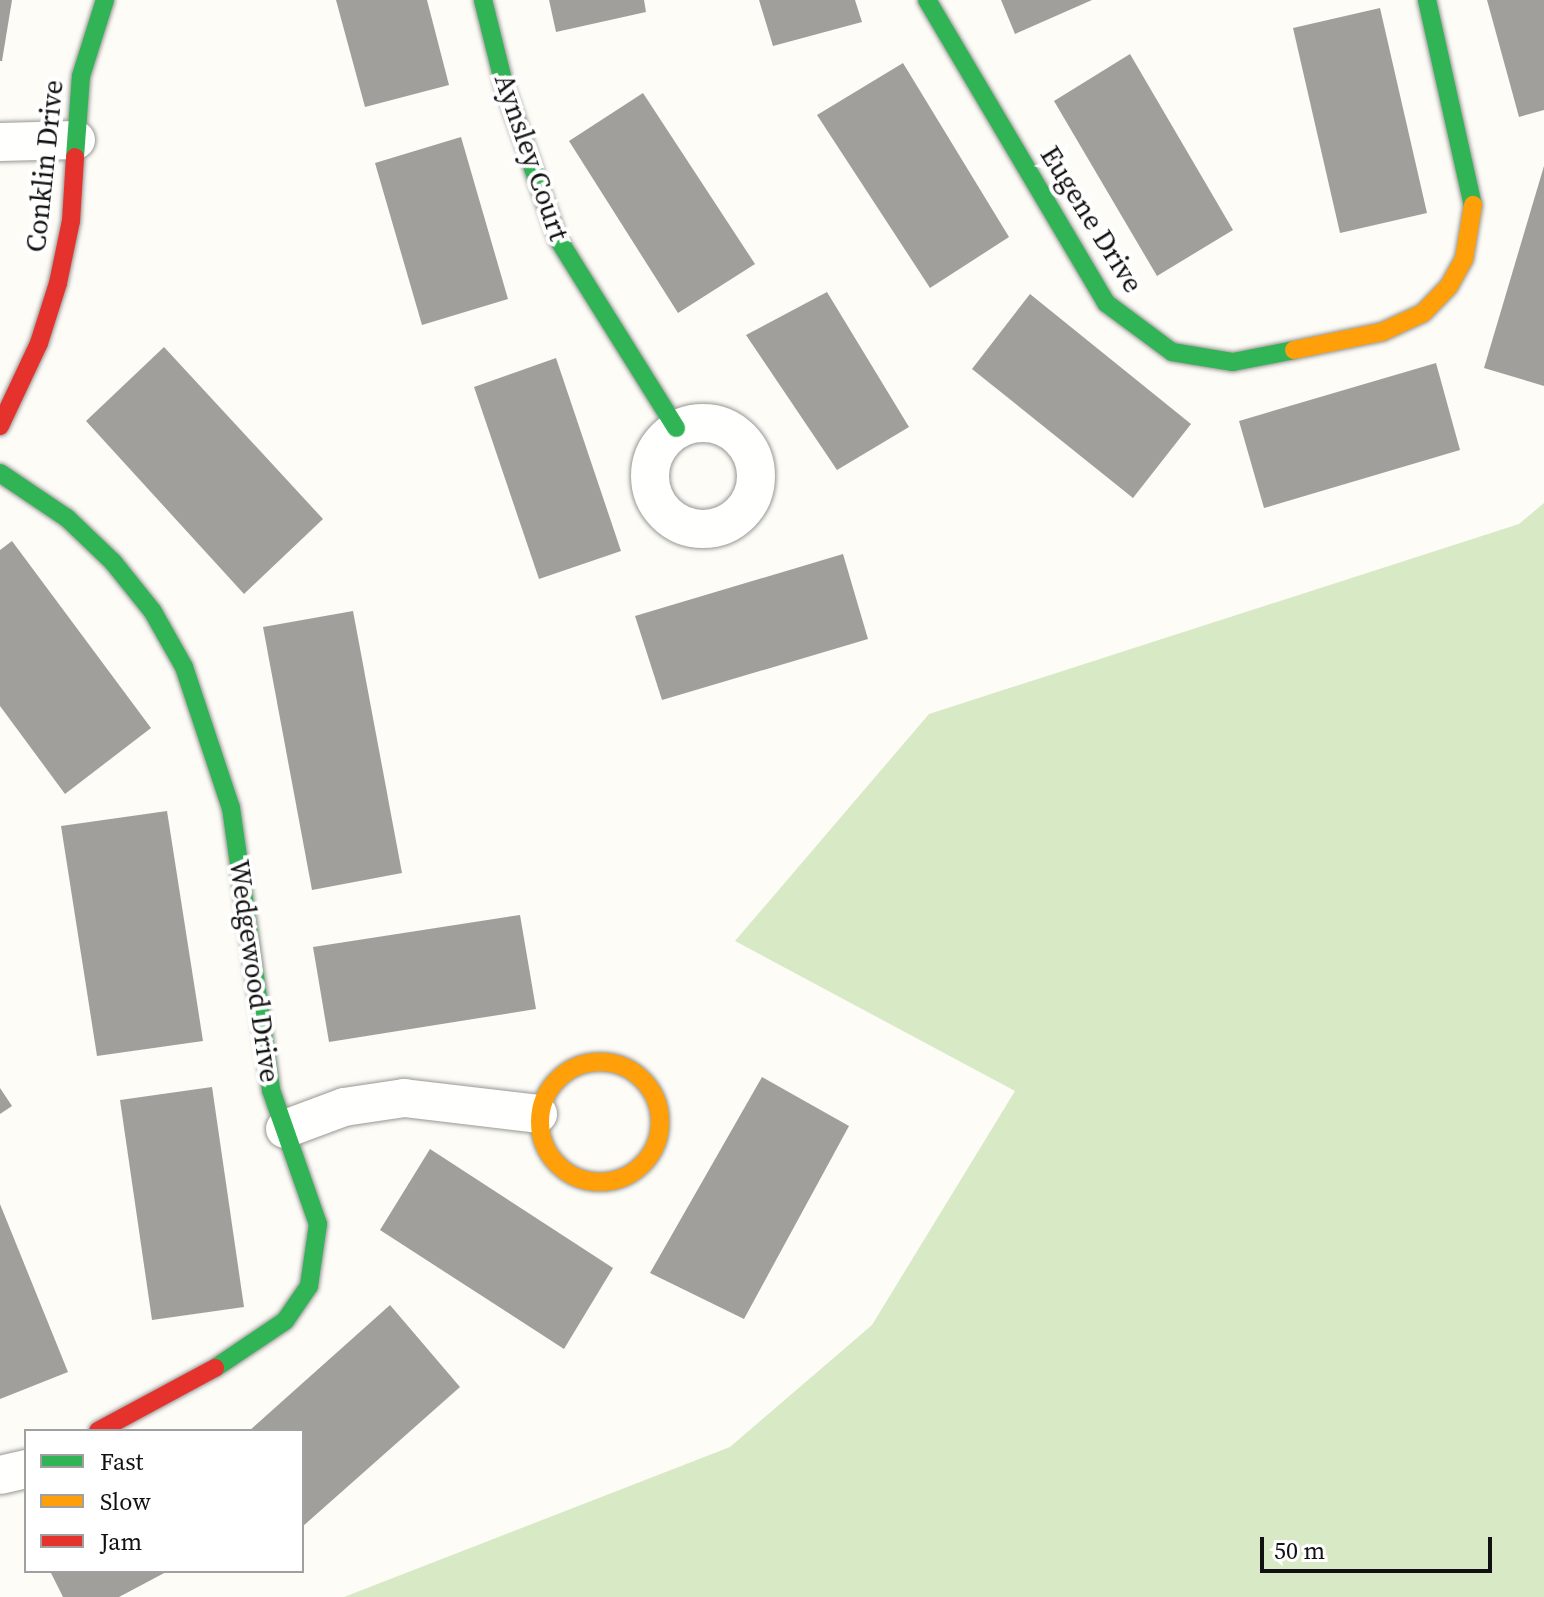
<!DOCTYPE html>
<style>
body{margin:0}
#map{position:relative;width:1544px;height:1597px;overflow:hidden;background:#fdfcf7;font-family:"Source Serif 4",serif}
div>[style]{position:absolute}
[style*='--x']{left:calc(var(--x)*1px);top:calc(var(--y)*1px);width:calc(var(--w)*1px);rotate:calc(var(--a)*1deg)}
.forest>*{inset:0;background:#d8eac5}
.building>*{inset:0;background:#a19f9c}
.roads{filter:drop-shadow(0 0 2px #979795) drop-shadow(0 0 2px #979795)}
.street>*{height:38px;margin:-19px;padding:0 19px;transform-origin:19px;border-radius:19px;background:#fffffe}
.street>.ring{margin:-19px;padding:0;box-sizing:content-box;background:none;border:38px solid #fffffe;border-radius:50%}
.fast>*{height:18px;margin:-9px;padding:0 9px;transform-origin:9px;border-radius:9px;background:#30b455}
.slow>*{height:18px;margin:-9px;padding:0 9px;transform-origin:9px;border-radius:9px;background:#ff9f0a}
.slow>.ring{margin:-9px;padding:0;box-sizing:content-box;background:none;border:18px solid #ff9f0a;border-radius:50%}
.jam>*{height:18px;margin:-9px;padding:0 9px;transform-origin:9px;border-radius:9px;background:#e5322d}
span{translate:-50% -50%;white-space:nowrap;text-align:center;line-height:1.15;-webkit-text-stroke:8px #fff;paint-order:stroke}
.street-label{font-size:28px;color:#111}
.legend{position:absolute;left:24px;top:1429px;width:280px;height:144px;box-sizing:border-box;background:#fff;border:2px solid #a0a0a0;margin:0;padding:10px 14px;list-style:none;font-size:24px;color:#111}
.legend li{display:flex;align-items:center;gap:16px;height:40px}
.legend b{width:40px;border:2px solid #a0a0a0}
.scale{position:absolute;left:1260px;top:1537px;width:232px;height:36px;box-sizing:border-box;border:4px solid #111;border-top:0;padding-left:10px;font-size:24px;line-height:28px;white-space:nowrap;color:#111;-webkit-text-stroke:6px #fff;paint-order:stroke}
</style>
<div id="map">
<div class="forest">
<div style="clip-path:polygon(1544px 503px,1544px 1597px,344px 1597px,730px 1447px,872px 1325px,1015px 1091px,735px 941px,929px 714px,1519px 524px)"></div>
</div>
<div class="building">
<div style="clip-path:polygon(0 0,12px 0,2px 61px,0 61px)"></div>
<div style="clip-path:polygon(336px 0,427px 0,449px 85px,365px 107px)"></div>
<div style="clip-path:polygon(549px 0,644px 0,646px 12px,556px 32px)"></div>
<div style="clip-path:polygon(759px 0,855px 0,862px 22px,773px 46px)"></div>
<div style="clip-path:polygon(1001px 0,1092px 0,1015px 34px)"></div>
<div style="clip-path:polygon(1487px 0,1544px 0,1544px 110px,1519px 117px)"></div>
<div style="clip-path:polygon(1380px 8px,1427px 213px,1340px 233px,1293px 28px)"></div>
<div style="clip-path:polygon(1130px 54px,1233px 230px,1157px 276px,1054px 101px)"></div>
<div style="clip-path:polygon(903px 63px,1009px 237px,930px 288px,817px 115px)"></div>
<div style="clip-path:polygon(643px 93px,755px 264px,678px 313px,569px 141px)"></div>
<div style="clip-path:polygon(461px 137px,508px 299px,422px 325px,375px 163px)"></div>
<div style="clip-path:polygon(1544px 166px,1544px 386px,1484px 368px)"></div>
<div style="clip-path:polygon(827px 292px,909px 427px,837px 470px,746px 335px)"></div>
<div style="clip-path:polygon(1030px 294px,1191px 424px,1133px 498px,972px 369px)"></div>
<div style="clip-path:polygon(164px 347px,323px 519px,244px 594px,86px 421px)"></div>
<div style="clip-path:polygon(556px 358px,621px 551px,539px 579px,474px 387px)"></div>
<div style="clip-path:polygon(1436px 363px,1460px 450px,1264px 508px,1239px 421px)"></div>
<div style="clip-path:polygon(12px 541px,151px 728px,65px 794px,0 706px,0 550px)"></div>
<div style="clip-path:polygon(843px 554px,868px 639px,662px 700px,635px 616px)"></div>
<div style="clip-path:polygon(353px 611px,402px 873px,312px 890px,263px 627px)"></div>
<div style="clip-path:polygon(167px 811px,203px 1041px,97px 1056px,61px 826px)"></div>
<div style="clip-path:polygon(520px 915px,536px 1009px,329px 1042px,313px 947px)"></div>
<div style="clip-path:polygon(762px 1077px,849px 1126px,744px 1319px,650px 1273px)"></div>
<div style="clip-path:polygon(212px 1087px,244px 1307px,152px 1320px,120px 1100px)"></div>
<div style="clip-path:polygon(0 1088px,12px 1106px,0 1114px)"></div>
<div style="clip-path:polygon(430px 1149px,613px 1268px,564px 1349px,380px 1230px)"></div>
<div style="clip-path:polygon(0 1204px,68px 1372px,0 1399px)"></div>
<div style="clip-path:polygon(390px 1305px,460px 1387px,302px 1527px,302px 1431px,249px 1431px)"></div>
<div style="clip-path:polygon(50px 1571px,168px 1571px,119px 1597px,63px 1597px)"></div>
</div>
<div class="roads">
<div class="street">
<div style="--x:0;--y:142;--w:76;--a:-1.5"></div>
<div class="ring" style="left:650px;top:423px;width:68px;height:68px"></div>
<div style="--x:285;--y:1129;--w:63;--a:-20.4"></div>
<div style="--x:344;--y:1107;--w:61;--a:-8.5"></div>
<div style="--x:404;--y:1098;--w:135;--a:6.8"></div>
<div style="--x:0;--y:1475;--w:27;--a:-13"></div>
</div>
<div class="fast">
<div style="--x:483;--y:0;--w:91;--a:76"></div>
<div style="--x:505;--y:88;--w:160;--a:70.7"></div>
<div style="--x:558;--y:239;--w:223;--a:58"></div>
<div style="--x:927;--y:0;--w:352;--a:59.4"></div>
<div style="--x:1106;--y:303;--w:82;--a:36.6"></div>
<div style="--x:1172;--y:352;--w:62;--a:9.3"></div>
<div style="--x:1233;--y:362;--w:62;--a:-11.1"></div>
<div style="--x:1427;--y:0;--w:210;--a:77.4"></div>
<div style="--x:75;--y:157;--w:81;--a:-85.8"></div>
<div style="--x:81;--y:76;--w:80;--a:-72.5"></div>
<div style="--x:0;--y:473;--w:81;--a:33.9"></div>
<div style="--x:67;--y:518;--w:64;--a:43.7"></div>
<div style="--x:113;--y:562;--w:64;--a:51.3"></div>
<div style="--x:153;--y:612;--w:63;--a:60.6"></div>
<div style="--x:184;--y:667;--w:149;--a:71.6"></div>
<div style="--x:231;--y:808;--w:285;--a:81.9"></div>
<div style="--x:271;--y:1090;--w:142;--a:70.7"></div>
<div style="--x:318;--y:1224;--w:63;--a:98.3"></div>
<div style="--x:309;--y:1286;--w:42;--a:124.4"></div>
<div style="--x:285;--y:1321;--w:84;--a:146.1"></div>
</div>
<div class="slow">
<div style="--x:1294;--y:350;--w:90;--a:-11.6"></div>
<div style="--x:1382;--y:332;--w:45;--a:-24.9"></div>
<div style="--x:1423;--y:313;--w:37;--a:-46"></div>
<div style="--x:1449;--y:286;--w:31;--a:-61"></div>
<div style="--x:1464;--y:259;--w:55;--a:-80.5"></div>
<div class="ring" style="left:540px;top:1062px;width:102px;height:102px"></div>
</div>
<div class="jam">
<div style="--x:0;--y:426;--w:92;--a:-64.8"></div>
<div style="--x:39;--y:343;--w:63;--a:-72.4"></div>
<div style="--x:58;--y:283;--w:63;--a:-78.2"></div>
<div style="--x:71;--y:221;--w:64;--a:-86.4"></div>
<div style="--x:98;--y:1431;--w:133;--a:-28.3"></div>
</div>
</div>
<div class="street-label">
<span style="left:532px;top:157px;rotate:71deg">Aynsley Court</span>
<span style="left:44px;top:166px;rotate:-84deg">Conklin Drive</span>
<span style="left:1092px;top:219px;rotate:58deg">Eugene Drive</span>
<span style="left:255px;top:971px;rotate:82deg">Wedgewood Drive</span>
</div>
<ul class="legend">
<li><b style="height:10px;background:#30b455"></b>Fast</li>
<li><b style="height:10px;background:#ff9f0a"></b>Slow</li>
<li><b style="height:10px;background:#e5322d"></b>Jam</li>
</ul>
<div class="scale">50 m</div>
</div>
